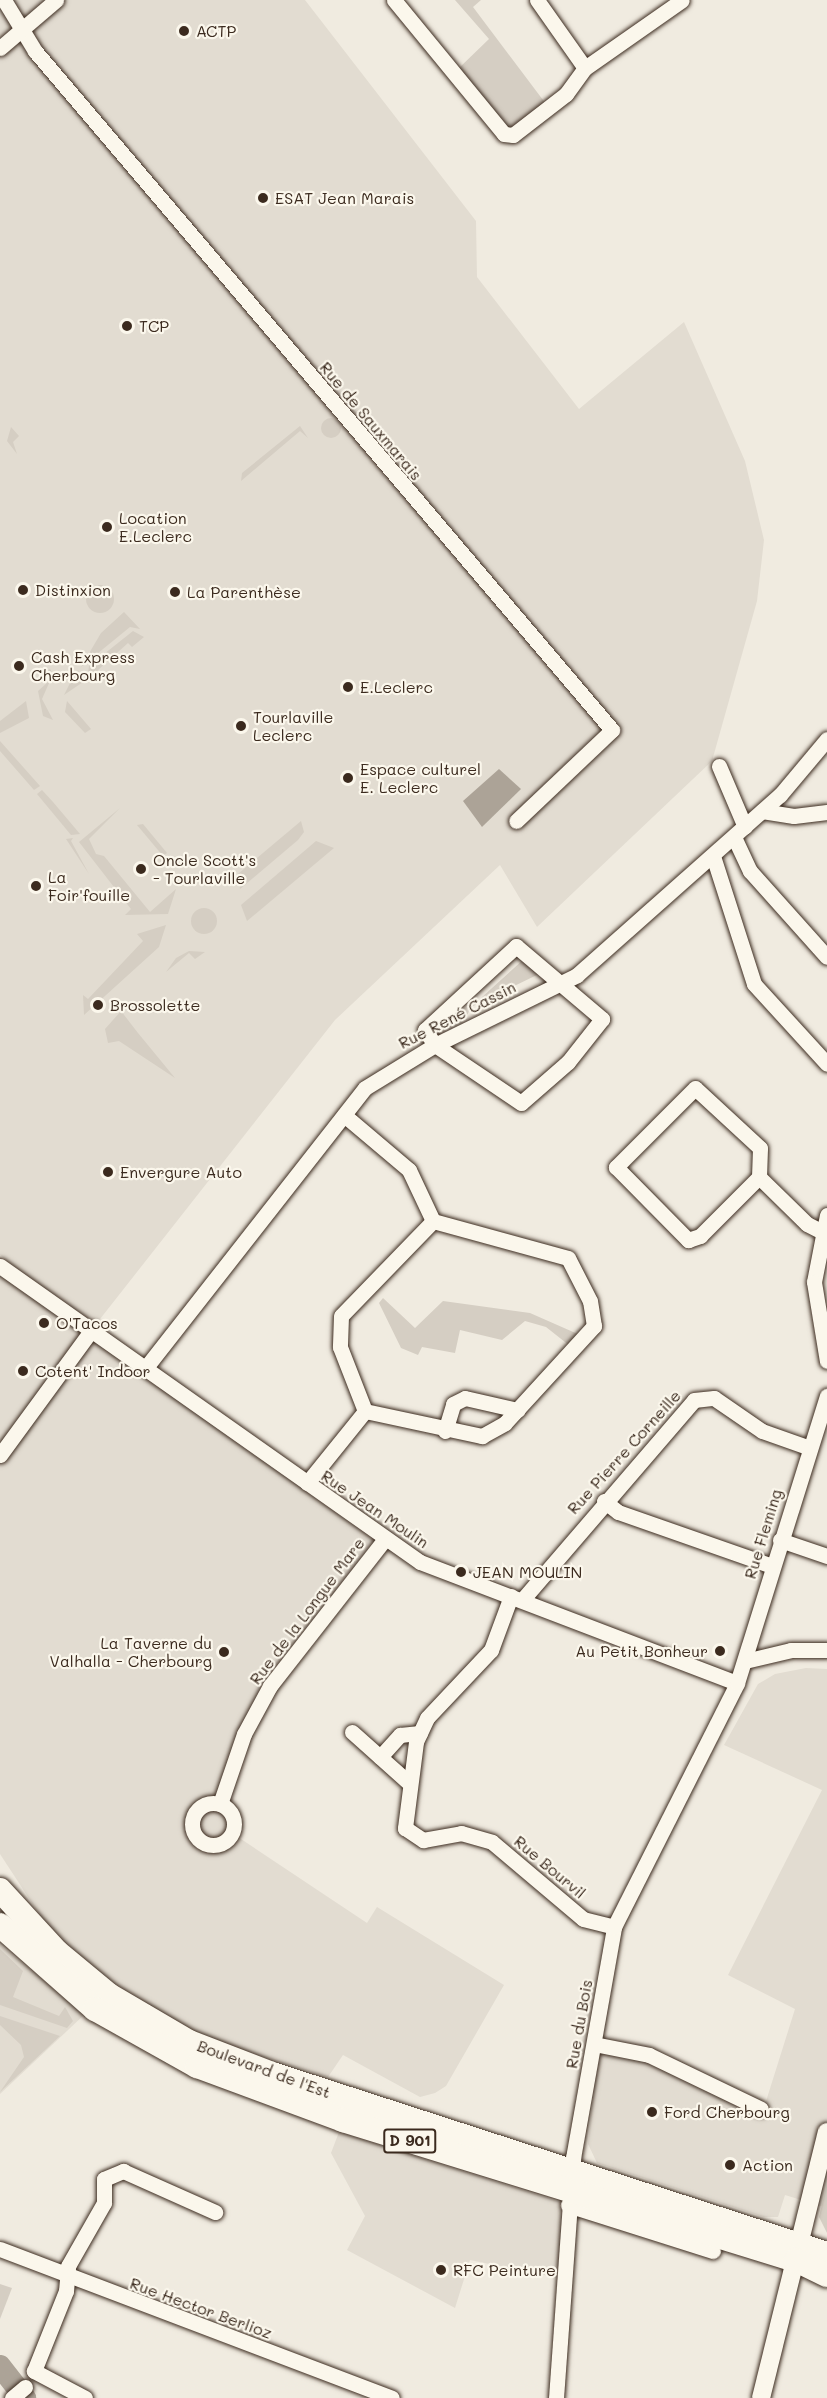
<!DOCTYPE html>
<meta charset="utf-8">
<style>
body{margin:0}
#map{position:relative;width:827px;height:2398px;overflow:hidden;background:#f0ebe0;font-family:Mali,sans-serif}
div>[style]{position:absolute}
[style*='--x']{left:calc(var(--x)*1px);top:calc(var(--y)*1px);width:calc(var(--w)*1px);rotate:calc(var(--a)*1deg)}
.built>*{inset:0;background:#e2dcd1}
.green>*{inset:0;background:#d5cec3}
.round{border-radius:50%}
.water>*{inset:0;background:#aca397}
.river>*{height:22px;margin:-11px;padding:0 11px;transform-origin:11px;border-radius:11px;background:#aca397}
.roads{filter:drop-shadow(0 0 2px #3b2a1e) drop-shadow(0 0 2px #3b2a1e)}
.minor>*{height:15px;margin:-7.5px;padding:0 7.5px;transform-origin:7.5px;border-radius:7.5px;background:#fbf7ec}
.minor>.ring{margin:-7.5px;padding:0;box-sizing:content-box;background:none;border:15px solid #fbf7ec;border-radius:50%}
.tertiary>*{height:18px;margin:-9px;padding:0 9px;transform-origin:9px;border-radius:9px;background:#fbf7ec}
.primary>*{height:24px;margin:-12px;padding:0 12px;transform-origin:12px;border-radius:12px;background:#fbf7ec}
.dots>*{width:16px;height:16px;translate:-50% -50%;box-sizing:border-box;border:3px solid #fbf7ec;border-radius:50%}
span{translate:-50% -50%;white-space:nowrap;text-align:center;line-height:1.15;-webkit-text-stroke:4.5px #fbf7ec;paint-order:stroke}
.shield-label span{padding:2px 4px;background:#fbf7ec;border:2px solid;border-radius:4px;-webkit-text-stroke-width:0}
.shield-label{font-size:15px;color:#3b2a1e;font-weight:700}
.poi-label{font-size:16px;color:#3b2a1e}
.left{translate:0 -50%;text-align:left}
.right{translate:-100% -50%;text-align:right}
.street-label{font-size:16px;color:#3b2a1e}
</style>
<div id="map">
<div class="built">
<div style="clip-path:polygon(0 0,305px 0,476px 221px,477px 277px,579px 409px,684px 322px,745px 461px,764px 540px,757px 601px,712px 761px,537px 927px,500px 865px,335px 1020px,93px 1328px,0 1255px)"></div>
<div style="clip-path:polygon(0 1272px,374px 1540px,270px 1686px,244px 1734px,226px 1807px,233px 1817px,232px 1833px,367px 1923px,377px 1907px,504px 1985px,446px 2086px,435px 2093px,420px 2097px,343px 2055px,328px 2077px,217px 2042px,159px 2013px,101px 1974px,47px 1926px,0 1854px)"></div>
<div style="clip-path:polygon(806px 1668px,827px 1669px,827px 2208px,785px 2195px,778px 2217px,764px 2217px,597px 2163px,588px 2144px,598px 2048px,647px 2060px,762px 2114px,795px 2009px,728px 1975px,822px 1790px,724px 1745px,758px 1684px,775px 1674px)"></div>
<div style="clip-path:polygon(0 1945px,85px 2014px,0 2094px)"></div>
<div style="clip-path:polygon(339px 2132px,560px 2202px,563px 2279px,470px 2260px,455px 2308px,347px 2250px,365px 2216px,331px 2153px)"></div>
</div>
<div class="green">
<div style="clip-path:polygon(455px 0,481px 0,473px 7px,546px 104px,510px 128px,500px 123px,503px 119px,498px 121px,459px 68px,489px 39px)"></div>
<div class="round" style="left:321px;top:418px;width:20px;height:20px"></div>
<div style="clip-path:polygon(300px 426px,308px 438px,300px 431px,241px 481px,242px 473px)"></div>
<div style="clip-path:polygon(11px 427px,19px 436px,13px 442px,17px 454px,7px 441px)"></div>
<div class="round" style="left:86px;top:585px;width:28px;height:28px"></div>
<div style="clip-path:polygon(124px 612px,140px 629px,130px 627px,81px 667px,101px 633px)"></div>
<div style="clip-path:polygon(133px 631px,144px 637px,132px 647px,128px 643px,87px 680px,89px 666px)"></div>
<div style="clip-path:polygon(50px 669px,53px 674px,42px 699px,53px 720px,43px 716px,38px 691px,48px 682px,42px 675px)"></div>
<div style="clip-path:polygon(78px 670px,83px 682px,64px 695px,73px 677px)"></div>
<div style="clip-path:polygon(26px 701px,29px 718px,0 733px,0 721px)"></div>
<div style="clip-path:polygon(67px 701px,91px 729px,85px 733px,65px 712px)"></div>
<div style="clip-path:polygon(0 738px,0 741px,40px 786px,34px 790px,0 751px)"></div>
<div style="clip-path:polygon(42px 790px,53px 802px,80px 834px,71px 835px,37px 794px)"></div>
<div style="clip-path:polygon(120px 808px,89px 839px,96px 854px,104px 856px,150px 912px,176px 889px,168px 914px,125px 915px,131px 909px,79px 842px)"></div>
<div style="clip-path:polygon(301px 821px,304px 832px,298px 840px,240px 889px,238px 874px)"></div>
<div style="clip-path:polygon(143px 824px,167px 853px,163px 856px,137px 825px)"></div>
<div style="clip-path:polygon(73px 838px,71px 841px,89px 874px,66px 839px)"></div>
<div style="clip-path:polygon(316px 841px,334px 848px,247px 921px,241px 905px)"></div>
<div class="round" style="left:191px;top:908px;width:26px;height:26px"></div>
<div style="clip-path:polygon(166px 925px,159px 947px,84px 1015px,83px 995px,88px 999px,143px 941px,137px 934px)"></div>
<div style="clip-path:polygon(189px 951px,205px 952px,195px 959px,189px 953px,166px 972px,176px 958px)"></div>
<div style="clip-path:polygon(524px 959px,541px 973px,471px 1007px,464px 1022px,436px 1036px,433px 1028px,454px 1009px,471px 1007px)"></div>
<div style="clip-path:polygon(121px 1011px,138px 1033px,175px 1078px,119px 1041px,108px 1043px,105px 1029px)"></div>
<div style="clip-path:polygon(383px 1298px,415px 1328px,443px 1301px,530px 1313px,580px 1335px,570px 1346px,546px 1327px,525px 1321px,502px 1340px,460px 1330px,455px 1353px,422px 1347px,418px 1355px,401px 1348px,379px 1303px)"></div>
<div style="clip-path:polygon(0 1949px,23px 1971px,13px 1997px,59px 2016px,65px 2007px,73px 2021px,67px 2028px,0 2005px)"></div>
<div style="clip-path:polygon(0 2016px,60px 2036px,0 2092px,24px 2057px,21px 2045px,0 2025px)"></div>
<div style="clip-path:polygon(827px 2184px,827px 2233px,819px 2217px)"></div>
<div style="clip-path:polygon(0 2284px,12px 2288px,0 2319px)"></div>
</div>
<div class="water">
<div style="clip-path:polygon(499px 769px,521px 789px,482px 827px,463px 801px)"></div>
</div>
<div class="river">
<div style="--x:0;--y:2366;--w:41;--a:52"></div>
</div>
<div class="roads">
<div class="minor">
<div style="--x:4;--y:0;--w:60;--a:58.7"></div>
<div style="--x:35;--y:51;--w:891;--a:49.64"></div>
<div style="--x:612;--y:730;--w:132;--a:136.5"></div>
<div style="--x:394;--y:0;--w:173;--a:50.6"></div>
<div style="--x:504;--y:134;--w:9;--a:6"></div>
<div style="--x:513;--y:135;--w:67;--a:-37.7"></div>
<div style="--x:566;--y:94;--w:32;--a:-54"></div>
<div style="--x:585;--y:68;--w:118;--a:-35"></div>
<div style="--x:537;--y:0;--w:83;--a:54.8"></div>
<div style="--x:0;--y:48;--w:74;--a:-40.6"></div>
<div style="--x:719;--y:766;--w:66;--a:66.9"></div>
<div style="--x:762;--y:811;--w:32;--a:9"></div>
<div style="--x:794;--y:816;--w:33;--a:-7"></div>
<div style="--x:734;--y:837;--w:38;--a:65"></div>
<div style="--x:750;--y:871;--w:115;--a:48.2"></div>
<div style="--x:713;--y:856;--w:134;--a:72.2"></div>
<div style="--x:754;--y:984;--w:108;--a:47.6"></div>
<div style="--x:516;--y:946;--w:113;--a:40.3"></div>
<div style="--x:602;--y:1019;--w:55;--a:128.3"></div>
<div style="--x:568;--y:1062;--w:62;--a:138.9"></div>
<div style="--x:521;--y:1103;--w:104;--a:-146"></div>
<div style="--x:435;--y:1045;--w:18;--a:-124"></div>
<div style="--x:425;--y:1030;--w:124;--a:-42.7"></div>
<div style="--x:344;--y:1115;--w:85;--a:40.2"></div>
<div style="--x:409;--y:1170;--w:56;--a:64.8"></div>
<div style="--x:433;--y:1221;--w:132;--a:134.1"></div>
<div style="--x:341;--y:1316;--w:31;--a:92"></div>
<div style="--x:340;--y:1347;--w:69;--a:68.7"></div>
<div style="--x:759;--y:1177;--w:29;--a:-88"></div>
<div style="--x:760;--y:1148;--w:88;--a:-137.3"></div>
<div style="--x:695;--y:1088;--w:112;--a:135"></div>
<div style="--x:616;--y:1167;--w:103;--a:45.4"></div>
<div style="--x:688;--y:1240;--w:13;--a:-18"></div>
<div style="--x:700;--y:1236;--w:83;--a:-45"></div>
<div style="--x:759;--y:1177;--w:67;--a:44.4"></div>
<div style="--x:807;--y:1224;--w:22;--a:27"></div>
<div style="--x:827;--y:1215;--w:68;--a:101"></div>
<div style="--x:814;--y:1282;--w:80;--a:80.7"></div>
<div style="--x:0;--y:1266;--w:514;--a:35.17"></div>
<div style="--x:420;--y:1562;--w:339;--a:20.9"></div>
<div style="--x:147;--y:1366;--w:353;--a:-51.9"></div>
<div style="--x:365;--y:1088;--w:82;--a:-31.6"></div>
<div style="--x:435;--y:1045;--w:158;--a:-26.2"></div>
<div style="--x:577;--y:975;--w:271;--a:-41.6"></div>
<div style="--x:780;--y:795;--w:73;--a:-50"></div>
<div style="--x:365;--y:1411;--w:120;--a:12.1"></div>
<div style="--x:482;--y:1436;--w:26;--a:-29"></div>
<div style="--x:505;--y:1423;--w:132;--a:-47.5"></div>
<div style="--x:594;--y:1326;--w:25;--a:-99"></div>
<div style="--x:590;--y:1301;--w:48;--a:-117.1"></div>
<div style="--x:568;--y:1258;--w:140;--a:-164.7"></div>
<div style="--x:445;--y:1431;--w:28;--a:-73"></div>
<div style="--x:453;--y:1404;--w:13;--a:-27"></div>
<div style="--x:465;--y:1398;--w:54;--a:12.8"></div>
<div style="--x:0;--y:1455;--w:157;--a:-53.8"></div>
<div style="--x:307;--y:1483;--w:92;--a:-51.1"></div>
<div style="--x:604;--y:1501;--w:18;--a:38"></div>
<div style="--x:618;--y:1512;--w:163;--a:19.3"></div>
<div style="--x:780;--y:1540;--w:50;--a:18.8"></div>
<div style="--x:511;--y:1596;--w:58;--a:110.3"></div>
<div style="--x:491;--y:1650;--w:93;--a:133.3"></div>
<div style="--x:427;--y:1718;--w:26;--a:115"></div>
<div style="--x:416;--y:1742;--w:87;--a:97.3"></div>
<div style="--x:405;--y:1828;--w:22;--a:34"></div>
<div style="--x:423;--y:1840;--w:39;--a:-10"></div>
<div style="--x:461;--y:1833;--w:32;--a:16"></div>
<div style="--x:492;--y:1842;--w:119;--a:40.2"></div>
<div style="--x:583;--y:1919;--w:32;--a:14"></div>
<div style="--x:523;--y:1599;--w:262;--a:-49.3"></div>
<div style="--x:694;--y:1400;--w:20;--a:-6"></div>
<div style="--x:714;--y:1398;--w:58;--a:34.5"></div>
<div style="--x:762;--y:1431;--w:51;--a:19.5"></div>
<div style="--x:745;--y:1661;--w:47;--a:-13.4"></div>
<div style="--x:791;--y:1650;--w:36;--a:0"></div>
<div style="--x:352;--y:1732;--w:76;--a:41.8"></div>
<div style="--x:380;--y:1757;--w:30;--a:-48"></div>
<div style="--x:400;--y:1735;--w:20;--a:-6"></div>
<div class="ring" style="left:192px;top:1803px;width:27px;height:27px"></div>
<div style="--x:220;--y:1804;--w:74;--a:-71.1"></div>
<div style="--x:244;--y:1734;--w:55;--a:-61.6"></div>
<div style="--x:270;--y:1686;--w:185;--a:-52"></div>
<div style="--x:594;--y:2044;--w:56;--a:11.3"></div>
<div style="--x:649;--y:2055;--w:124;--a:25.7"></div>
<div style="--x:568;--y:2205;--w:152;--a:17.6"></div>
<div style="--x:0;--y:2249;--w:419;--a:20.8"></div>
<div style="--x:12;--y:2398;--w:17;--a:-40"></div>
<div style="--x:85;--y:2398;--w:58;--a:-152.1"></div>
<div style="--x:34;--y:2371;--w:86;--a:-68.2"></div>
<div style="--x:66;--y:2291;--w:25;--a:-85"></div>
<div style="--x:68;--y:2266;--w:73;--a:-60.3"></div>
<div style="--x:104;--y:2203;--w:24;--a:-90"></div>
<div style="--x:104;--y:2179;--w:21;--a:-23"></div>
<div style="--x:123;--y:2171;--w:101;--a:24"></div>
<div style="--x:556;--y:2398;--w:241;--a:-85.9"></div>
<div style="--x:573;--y:2158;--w:235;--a:-79.9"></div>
<div style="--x:614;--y:1927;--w:273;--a:-63.2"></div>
<div style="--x:737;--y:1683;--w:301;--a:-72.6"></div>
</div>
<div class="tertiary">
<div style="--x:761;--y:2398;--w:274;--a:-76.1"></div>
</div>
<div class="primary">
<div style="--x:0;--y:1890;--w:84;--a:47.4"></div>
<div style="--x:57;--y:1952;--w:67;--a:39.6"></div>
<div style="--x:109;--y:1995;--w:93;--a:30.4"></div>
<div style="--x:189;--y:2042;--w:89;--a:21.1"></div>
<div style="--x:272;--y:2074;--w:583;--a:17.97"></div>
<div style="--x:0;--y:1925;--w:127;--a:41.5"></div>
<div style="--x:95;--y:2009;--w:117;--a:29.2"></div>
<div style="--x:197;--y:2066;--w:156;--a:20.3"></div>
<div style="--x:343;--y:2120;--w:474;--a:17.2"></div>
<div style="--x:796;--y:2260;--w:34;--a:26"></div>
</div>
</div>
<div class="dots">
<div style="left:184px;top:31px;background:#3b2a1e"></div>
<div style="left:263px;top:198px;background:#3b2a1e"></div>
<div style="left:127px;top:326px;background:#3b2a1e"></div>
<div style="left:107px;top:527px;background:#3b2a1e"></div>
<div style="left:23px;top:590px;background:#3b2a1e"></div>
<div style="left:175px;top:592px;background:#3b2a1e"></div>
<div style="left:19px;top:666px;background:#3b2a1e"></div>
<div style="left:348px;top:687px;background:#3b2a1e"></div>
<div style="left:241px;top:726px;background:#3b2a1e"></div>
<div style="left:348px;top:778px;background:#3b2a1e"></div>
<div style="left:141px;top:869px;background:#3b2a1e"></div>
<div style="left:36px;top:886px;background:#3b2a1e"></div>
<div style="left:98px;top:1005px;background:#3b2a1e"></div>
<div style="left:108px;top:1172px;background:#3b2a1e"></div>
<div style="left:44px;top:1323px;background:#3b2a1e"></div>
<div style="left:23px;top:1371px;background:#3b2a1e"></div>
<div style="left:461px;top:1572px;background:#3b2a1e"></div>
<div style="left:720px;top:1651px;background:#3b2a1e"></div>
<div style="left:224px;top:1652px;background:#3b2a1e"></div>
<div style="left:652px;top:2112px;background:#3b2a1e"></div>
<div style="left:730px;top:2165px;background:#3b2a1e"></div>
<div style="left:441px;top:2270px;background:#3b2a1e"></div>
</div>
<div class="shield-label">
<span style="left:410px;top:2141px">D 901</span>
</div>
<div class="poi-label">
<span class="left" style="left:196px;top:31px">ACTP</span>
<span class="left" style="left:275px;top:198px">ESAT Jean Marais</span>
<span class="left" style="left:139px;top:326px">TCP</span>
<span class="left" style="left:119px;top:527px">Location<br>E.Leclerc</span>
<span class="left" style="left:35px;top:590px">Distinxion</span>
<span class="left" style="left:187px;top:592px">La Parenthèse</span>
<span class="left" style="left:31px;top:666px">Cash Express<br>Cherbourg</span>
<span class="left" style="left:360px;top:687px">E.Leclerc</span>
<span class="left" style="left:253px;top:726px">Tourlaville<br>Leclerc</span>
<span class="left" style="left:360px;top:778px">Espace culturel<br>E. Leclerc</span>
<span class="left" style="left:153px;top:869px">Oncle Scott's<br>- Tourlaville</span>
<span class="left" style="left:48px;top:886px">La<br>Foir'fouille</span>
<span class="left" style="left:110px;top:1005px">Brossolette</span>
<span class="left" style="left:120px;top:1172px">Envergure Auto</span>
<span class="left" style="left:56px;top:1323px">O'Tacos</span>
<span class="left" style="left:35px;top:1371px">Cotent' Indoor</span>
<span class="left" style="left:473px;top:1572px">JEAN MOULIN</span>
<span class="right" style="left:212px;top:1652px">La Taverne du<br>Valhalla - Cherbourg</span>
<span class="right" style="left:708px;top:1651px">Au Petit Bonheur</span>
<span class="left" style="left:664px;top:2112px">Ford Cherbourg</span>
<span class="left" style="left:742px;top:2165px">Action</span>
<span class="left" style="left:453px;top:2270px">RFC Peinture</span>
</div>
<div class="street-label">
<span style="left:371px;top:421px;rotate:50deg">Rue de Sauxmarais</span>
<span style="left:457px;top:1015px;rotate:-27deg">Rue René Cassin</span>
<span style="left:624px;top:1452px;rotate:-48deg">Rue Pierre Corneille</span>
<span style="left:375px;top:1509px;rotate:34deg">Rue Jean Moulin</span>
<span style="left:763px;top:1534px;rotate:-73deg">Rue Fleming</span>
<span style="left:307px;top:1611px;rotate:-53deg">Rue de la Longue Mare</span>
<span style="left:550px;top:1867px;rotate:40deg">Rue Bourvil</span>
<span style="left:579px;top:2024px;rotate:-80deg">Rue du Bois</span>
<span style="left:264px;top:2069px;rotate:20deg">Boulevard de l'Est</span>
<span style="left:201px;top:2308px;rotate:20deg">Rue Hector Berlioz</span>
</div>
</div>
